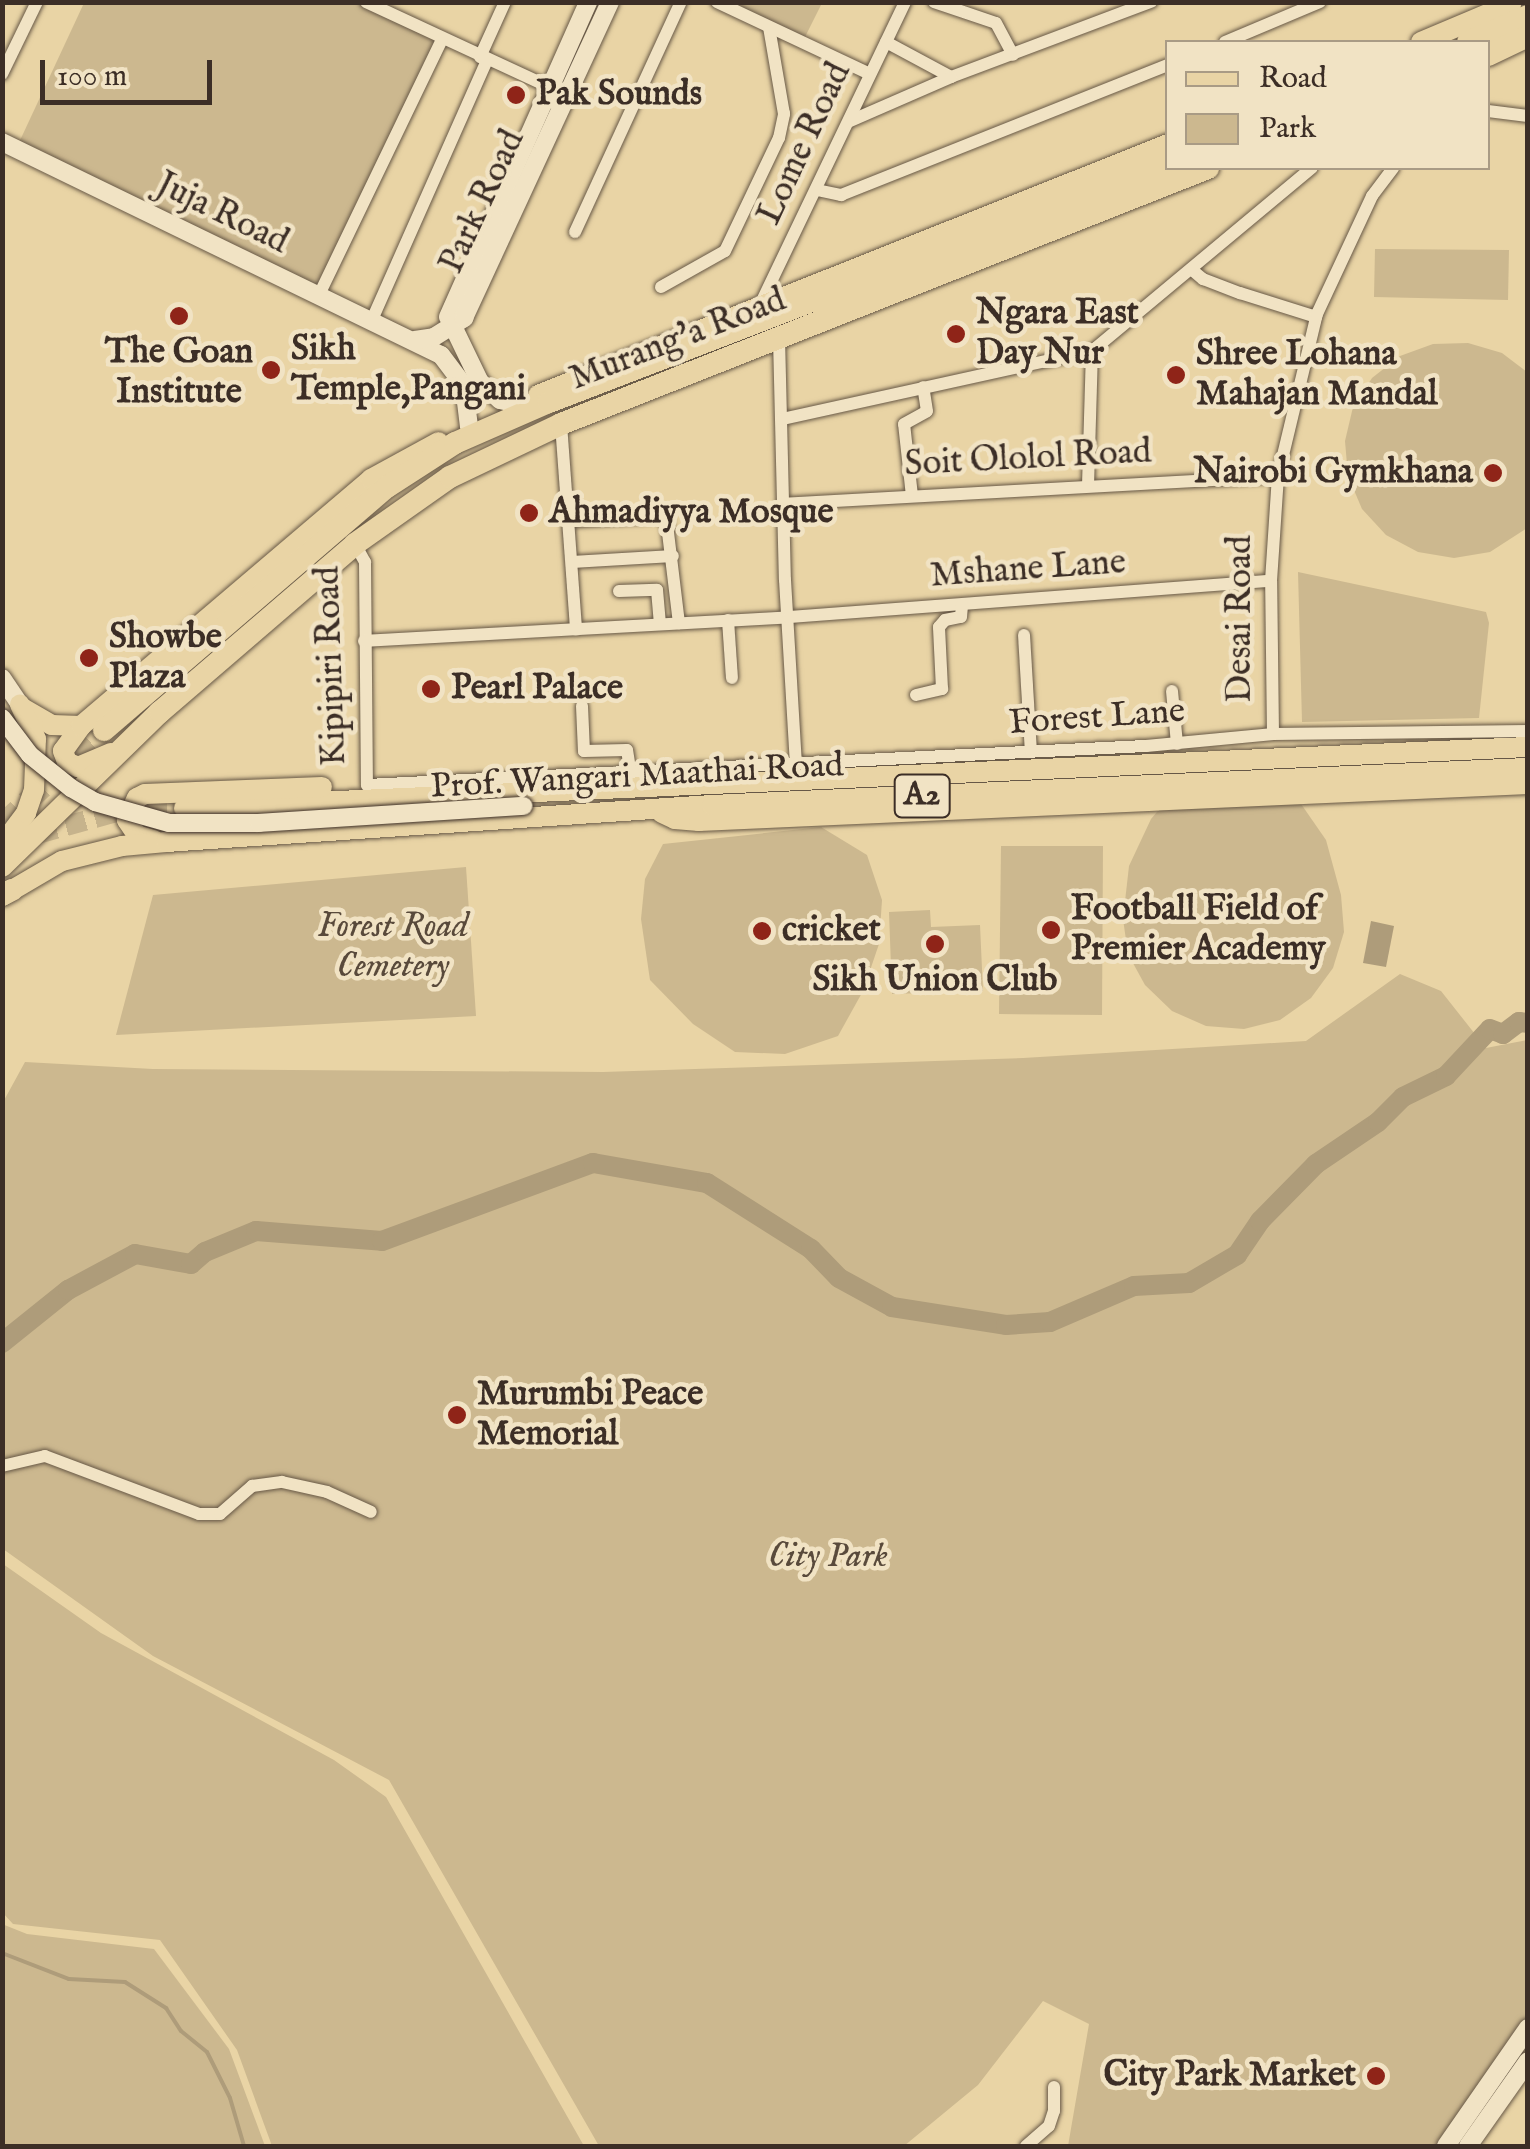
<!DOCTYPE html>
<style>
body{margin:0}
#map{position:relative;width:1530px;height:2149px;overflow:hidden;background:#e9d4a5;font-family:"IM FELL English",serif}
div>[style]{position:absolute}
[style*='--x']{left:calc(var(--x)*1px);top:calc(var(--y)*1px);width:calc(var(--w)*1px);rotate:calc(var(--a)*1deg)}
.green>*{inset:0;background:#ccb88f}
.water>*{inset:0;background:#ae9c7a}
.stream>*{height:4px;margin:-2px;padding:0 2px;transform-origin:2px;border-radius:2px;background:#ae9c7a}
.river>*{height:20px;margin:-10px;padding:0 10px;transform-origin:10px;border-radius:10px;background:#ae9c7a}
.primary-tunnel>*{height:20px;margin-top:-10px;transform-origin:0;background:repeating-linear-gradient(90deg,#c6b38c 0 20px,transparent 0 30px)}
.highway-tunnel>*{height:22px;margin-top:-11px;transform-origin:0;background:repeating-linear-gradient(90deg,#c6b38c 0 22px,transparent 0 33px)}
.roads{filter:drop-shadow(0 0 2px #675846) drop-shadow(0 0 2px #675846)}
.street>*{height:12px;margin:-6px;padding:0 6px;transform-origin:6px;border-radius:6px;background:#f1e3c4}
.secondary>*{height:18px;margin:-9px;padding:0 9px;transform-origin:9px;border-radius:9px;background:#f1e3c4}
.primary>*{height:20px;margin:-10px;padding:0 10px;transform-origin:10px;border-radius:10px;background:#e9d4a5}
.highway>*{height:22px;margin:-11px;padding:0 11px;transform-origin:11px;border-radius:11px;background:#e9d4a5}
.bridges{filter:drop-shadow(0 0 2px #3c2e26) drop-shadow(0 0 2px #3c2e26)}
.secondary-bridge>*{height:18px;margin:-9px;padding:0 9px;transform-origin:9px;border-radius:9px;background:#f1e3c4}
.dots>*{width:28px;height:28px;translate:-50% -50%;box-sizing:border-box;border:5px solid #f1e3c4;border-radius:50%}
span{translate:-50% -50%;white-space:nowrap;text-align:center;line-height:1.15;-webkit-text-stroke:9px #f1e3c4;paint-order:stroke}
.shield-label span{padding:2px 8px;background:#f1e3c4;border:2px solid;border-radius:8px;-webkit-text-stroke-width:0}
.shield-label{font-size:32px;color:#3c2e26;font-weight:700}
.poi-label{font-size:35px;color:#3c2e26;font-weight:700}
.left{translate:0 -50%;text-align:left}
.right{translate:-100% -50%;text-align:right}
.street-label{font-size:35px;color:#3c2e26}
.park-label{font-size:35px;color:#594a3b;font-style:italic}
.frame{position:absolute;inset:0;border:5px solid #3c2e26;pointer-events:none}
.legend{position:absolute;left:1165px;top:40px;width:325px;height:130px;box-sizing:border-box;background:#f1e3c4;border:2px solid #a99b85;margin:0;padding:12px 18px;list-style:none;font-size:30px;color:#3c2e26}
.legend li{display:flex;align-items:center;gap:20px;height:50px}
.legend b{width:50px;border:2px solid #a99b85}
.scale{position:absolute;left:40px;top:60px;width:172px;height:45px;box-sizing:border-box;border:5px solid #3c2e26;border-top:0;padding-left:12px;font-size:30px;line-height:35px;white-space:nowrap;color:#3c2e26;-webkit-text-stroke:8px #f1e3c4;paint-order:stroke}
</style>
<div id="map">
<div class="green">
<div style="clip-path:polygon(84px 3px,365px 3px,442px 39px,318px 297px,16px 149px)"></div>
<div style="clip-path:polygon(732px 3px,822px 3px,805px 37px)"></div>
<div style="clip-path:polygon(1375px 249px,1509px 250px,1508px 300px,1374px 297px)"></div>
<div style="clip-path:polygon(1468px 343px,1502px 353px,1527px 372px,1527px 528px,1490px 552px,1454px 558px,1418px 552px,1386px 535px,1362px 509px,1348px 476px,1345px 441px,1353px 407px,1372px 378px,1400px 356px,1433px 344px)"></div>
<div style="clip-path:polygon(1298px 572px,1486px 612px,1489px 623px,1479px 718px,1302px 722px)"></div>
<div style="clip-path:polygon(1299px 801px,1326px 840px,1341px 895px,1344px 932px,1333px 968px,1311px 998px,1280px 1020px,1244px 1029px,1206px 1026px,1172px 1011px,1145px 985px,1128px 954px,1123px 919px,1129px 866px,1151px 819px,1162px 806px)"></div>
<div style="clip-path:polygon(821px 827px,867px 855px,882px 900px,879px 944px,863px 991px,838px 1036px,785px 1054px,735px 1052px,693px 1024px,650px 980px,641px 919px,645px 879px,663px 844px)"></div>
<div style="clip-path:polygon(1001px 846px,1103px 846px,1102px 1015px,999px 1014px)"></div>
<div style="clip-path:polygon(466px 867px,476px 1016px,116px 1035px,153px 895px)"></div>
<div style="clip-path:polygon(930px 910px,931px 927px,980px 925px,983px 991px,892px 994px,889px 912px)"></div>
<div style="clip-path:polygon(1400px 974px,1441px 991px,1486px 1048px,1527px 1040px,1527px 2051px,1463px 2146px,1068px 2146px,1089px 2024px,1043px 2001px,978px 2085px,904px 2146px,599px 2146px,389px 1780px,153px 1656px,3px 1549px,2px 1104px,25px 1062px,153px 1069px,603px 1072px,1023px 1058px,1306px 1041px)"></div>
<div style="clip-path:polygon(3px 1564px,101px 1633px,334px 1760px,386px 1797px,584px 2146px,272px 2146px,237px 2050px,160px 1940px,13px 1924px,2px 1912px)"></div>
<div style="clip-path:polygon(2px 1924px,27px 1934px,154px 1949px,229px 2049px,265px 2146px,3px 2146px)"></div>
</div>
<div class="water">
<div style="clip-path:polygon(1371px 921px,1394px 926px,1386px 967px,1363px 963px)"></div>
</div>
<div class="stream">
<div style="--x:2;--y:1953;--w:72;--a:21.2"></div>
<div style="--x:69;--y:1979;--w:56;--a:3.1"></div>
<div style="--x:125;--y:1982;--w:49;--a:32.4"></div>
<div style="--x:166;--y:2008;--w:27;--a:57"></div>
<div style="--x:181;--y:2031;--w:33;--a:39"></div>
<div style="--x:207;--y:2052;--w:51;--a:63.4"></div>
<div style="--x:230;--y:2098;--w:50;--a:73.7"></div>
</div>
<div class="river">
<div style="--x:2;--y:1343;--w:85;--a:-38.8"></div>
<div style="--x:68;--y:1290;--w:76;--a:-28.2"></div>
<div style="--x:135;--y:1254;--w:57;--a:10.1"></div>
<div style="--x:191;--y:1264;--w:18;--a:-41"></div>
<div style="--x:205;--y:1252;--w:55;--a:-22.4"></div>
<div style="--x:256;--y:1231;--w:126;--a:4.5"></div>
<div style="--x:382;--y:1241;--w:225;--a:-20.3"></div>
<div style="--x:593;--y:1163;--w:116;--a:10"></div>
<div style="--x:707;--y:1183;--w:123;--a:32.4"></div>
<div style="--x:811;--y:1249;--w:40;--a:46"></div>
<div style="--x:839;--y:1278;--w:60;--a:28.7"></div>
<div style="--x:892;--y:1307;--w:115;--a:9"></div>
<div style="--x:1006;--y:1325;--w:44;--a:-3.9"></div>
<div style="--x:1050;--y:1322;--w:91;--a:-23.2"></div>
<div style="--x:1134;--y:1286;--w:55;--a:-3.1"></div>
<div style="--x:1189;--y:1283;--w:56;--a:-30.3"></div>
<div style="--x:1237;--y:1255;--w:41;--a:-55.9"></div>
<div style="--x:1260;--y:1221;--w:80;--a:-45.5"></div>
<div style="--x:1316;--y:1164;--w:75;--a:-34.1"></div>
<div style="--x:1378;--y:1122;--w:35;--a:-45"></div>
<div style="--x:1403;--y:1097;--w:48;--a:-26"></div>
<div style="--x:1446;--y:1076;--w:64;--a:-46.9"></div>
<div style="--x:1490;--y:1029;--w:14;--a:21"></div>
<div style="--x:1503;--y:1034;--w:20;--a:-37"></div>
<div style="--x:1519;--y:1022;--w:9;--a:6"></div>
</div>
<div class="primary-tunnel">
<div style="--x:37;--y:834;--w:83;--a:-15.4"></div>
<div style="--x:117;--y:812;--w:67;--a:-3.4"></div>
</div>
<div class="highway-tunnel">
<div style="--x:2;--y:825;--w:139;--a:-43"></div>
</div>
<div class="roads">
<div class="street">
<div style="--x:366;--y:2;--w:202;--a:24.9"></div>
<div style="--x:717;--y:2;--w:169;--a:25.2"></div>
<div style="--x:934;--y:2;--w:65;--a:18.7"></div>
<div style="--x:996;--y:23;--w:36;--a:62"></div>
<div style="--x:886;--y:42;--w:74;--a:28.3"></div>
<div style="--x:951;--y:77;--w:214;--a:-20.6"></div>
<div style="--x:1225;--y:42;--w:103;--a:-22.8"></div>
<div style="--x:480;--y:57;--w:60;--a:-65.6"></div>
<div style="--x:2;--y:74;--w:80;--a:-64.1"></div>
<div style="--x:1488;--y:111;--w:40;--a:7.1"></div>
<div style="--x:850;--y:121;--w:110;--a:-23.5"></div>
<div style="--x:817;--y:190;--w:25;--a:12"></div>
<div style="--x:841;--y:195;--w:352;--a:-21.7"></div>
<div style="--x:575;--y:232;--w:253;--a:-65.3"></div>
<div style="--x:1191;--y:269;--w:16;--a:40"></div>
<div style="--x:1203;--y:279;--w:40;--a:21"></div>
<div style="--x:1240;--y:293;--w:80;--a:17.5"></div>
<div style="--x:661;--y:287;--w:73;--a:-29.4"></div>
<div style="--x:725;--y:251;--w:125;--a:-64.5"></div>
<div style="--x:779;--y:138;--w:25;--a:-78"></div>
<div style="--x:784;--y:114;--w:88;--a:-99.8"></div>
<div style="--x:318;--y:297;--w:286;--a:-64.3"></div>
<div style="--x:759;--y:307;--w:338;--a:-64.4"></div>
<div style="--x:371;--y:322;--w:287;--a:-66.1"></div>
<div style="--x:779;--y:338;--w:242;--a:88.6"></div>
<div style="--x:785;--y:580;--w:183;--a:86.6"></div>
<div style="--x:1092;--y:351;--w:286;--a:-39.8"></div>
<div style="--x:782;--y:419;--w:317;--a:-12.4"></div>
<div style="--x:1092;--y:351;--w:134;--a:91.7"></div>
<div style="--x:561;--y:424;--w:206;--a:85.8"></div>
<div style="--x:912;--y:496;--w:72;--a:-96.3"></div>
<div style="--x:904;--y:424;--w:26;--a:-29"></div>
<div style="--x:927;--y:411;--w:24;--a:-99"></div>
<div style="--x:782;--y:504;--w:497;--a:-3.2"></div>
<div style="--x:569;--y:521;--w:97;--a:-3"></div>
<div style="--x:666;--y:516;--w:108;--a:83.1"></div>
<div style="--x:355;--y:544;--w:21;--a:61"></div>
<div style="--x:365;--y:562;--w:223;--a:89.5"></div>
<div style="--x:367;--y:785;--w:780;--a:-2.87"></div>
<div style="--x:1146;--y:746;--w:128;--a:-5.4"></div>
<div style="--x:1273;--y:734;--w:255;--a:-0.7"></div>
<div style="--x:572;--y:562;--w:101;--a:-3.4"></div>
<div style="--x:619;--y:591;--w:38;--a:-2"></div>
<div style="--x:657;--y:590;--w:34;--a:85"></div>
<div style="--x:728;--y:620;--w:58;--a:86.1"></div>
<div style="--x:1024;--y:635;--w:117;--a:86.6"></div>
<div style="--x:364;--y:641;--w:426;--a:-3.2"></div>
<div style="--x:789;--y:617;--w:483;--a:-4.3"></div>
<div style="--x:1172;--y:691;--w:53;--a:84.6"></div>
<div style="--x:916;--y:695;--w:27;--a:-13"></div>
<div style="--x:942;--y:689;--w:62;--a:-92.8"></div>
<div style="--x:939;--y:627;--w:9;--a:-49"></div>
<div style="--x:945;--y:620;--w:16;--a:-11"></div>
<div style="--x:961;--y:617;--w:12;--a:-85"></div>
<div style="--x:582;--y:706;--w:45;--a:87.5"></div>
<div style="--x:584;--y:751;--w:43;--a:-1.3"></div>
<div style="--x:627;--y:750;--w:20;--a:81"></div>
<div style="--x:1273;--y:734;--w:153;--a:-90.7"></div>
<div style="--x:1271;--y:581;--w:105;--a:-86.2"></div>
<div style="--x:1278;--y:476;--w:167;--a:-76.5"></div>
<div style="--x:1317;--y:314;--w:130;--a:-65"></div>
<div style="--x:1372;--y:196;--w:35;--a:-53"></div>
<div style="--x:2;--y:1466;--w:44;--a:-13.1"></div>
<div style="--x:45;--y:1456;--w:165;--a:20.6"></div>
<div style="--x:199;--y:1514;--w:21;--a:0"></div>
<div style="--x:220;--y:1514;--w:43;--a:-41.2"></div>
<div style="--x:252;--y:1486;--w:30;--a:-8"></div>
<div style="--x:282;--y:1482;--w:46;--a:12.5"></div>
<div style="--x:327;--y:1492;--w:48;--a:24.4"></div>
<div style="--x:1026;--y:2146;--w:30;--a:-41"></div>
<div style="--x:1049;--y:2126;--w:16;--a:-72"></div>
<div style="--x:1054;--y:2111;--w:24;--a:-90"></div>
</div>
<div class="secondary">
<div style="--x:2;--y:142;--w:488;--a:25.9"></div>
<div style="--x:441;--y:355;--w:39;--a:53"></div>
<div style="--x:464;--y:386;--w:41;--a:83"></div>
<div style="--x:448;--y:317;--w:345;--a:-66"></div>
<div style="--x:449;--y:318;--w:71;--a:64.2"></div>
<div style="--x:480;--y:382;--w:27;--a:42"></div>
<div style="--x:500;--y:400;--w:17;--a:13"></div>
<div style="--x:415;--y:340;--w:19;--a:-9"></div>
<div style="--x:434;--y:337;--w:36;--a:-32"></div>
<div style="--x:464;--y:318;--w:348;--a:-65.2"></div>
<div style="--x:2;--y:678;--w:32;--a:56"></div>
<div style="--x:1446;--y:2146;--w:144;--a:-55.2"></div>
<div style="--x:1468;--y:2146;--w:104;--a:-54.8"></div>
</div>
<div class="primary">
<div style="--x:1421;--y:42;--w:98;--a:-22.9"></div>
<div style="--x:538;--y:395;--w:678;--a:-21.72"></div>
<div style="--x:24;--y:709;--w:32;--a:30"></div>
<div style="--x:52;--y:725;--w:29;--a:2"></div>
<div style="--x:111;--y:753;--w:36;--a:157"></div>
<div style="--x:78;--y:767;--w:12;--a:-156"></div>
<div style="--x:67;--y:762;--w:12;--a:-110"></div>
<div style="--x:63;--y:751;--w:31;--a:-54"></div>
<div style="--x:81;--y:726;--w:381;--a:-40.4"></div>
<div style="--x:371;--y:479;--w:77;--a:-28.6"></div>
<div style="--x:184;--y:808;--w:1345;--a:-2.6"></div>
<div style="--x:662;--y:813;--w:14;--a:25"></div>
<div style="--x:675;--y:819;--w:24;--a:5"></div>
<div style="--x:699;--y:821;--w:830;--a:-2.56"></div>
<div style="--x:154;--y:840;--w:18;--a:-164"></div>
<div style="--x:137;--y:835;--w:18;--a:-124"></div>
<div style="--x:127;--y:820;--w:24;--a:-66"></div>
<div style="--x:137;--y:798;--w:9;--a:-27"></div>
<div style="--x:145;--y:794;--w:177;--a:-2.3"></div>
<div style="--x:2;--y:845;--w:40;--a:-53"></div>
<div style="--x:26;--y:813;--w:24;--a:-71"></div>
<div style="--x:34;--y:790;--w:51;--a:-87.8"></div>
<div style="--x:36;--y:739;--w:38;--a:-115"></div>
<div style="--x:2;--y:896;--w:69;--a:-30.3"></div>
<div style="--x:62;--y:861;--w:62;--a:-14"></div>
<div style="--x:122;--y:846;--w:44;--a:-5.2"></div>
<div style="--x:166;--y:842;--w:547;--a:-3.88"></div>
<div style="--x:712;--y:805;--w:817;--a:-2.6"></div>
</div>
<div class="highway">
<div style="--x:1468;--y:42;--w:65;--a:-23.4"></div>
<div style="--x:1488;--y:55;--w:44;--a:-25.4"></div>
<div style="--x:104;--y:730;--w:373;--a:-40.7"></div>
<div style="--x:387;--y:487;--w:81;--a:-32.9"></div>
<div style="--x:455;--y:443;--w:103;--a:-23.6"></div>
<div style="--x:549;--y:402;--w:663;--a:-21.03"></div>
<div style="--x:2;--y:866;--w:221;--a:-44.3"></div>
<div style="--x:160;--y:712;--w:257;--a:-40.7"></div>
<div style="--x:355;--y:544;--w:116;--a:-35.2"></div>
<div style="--x:450;--y:477;--w:123;--a:-25.5"></div>
<div style="--x:561;--y:424;--w:696;--a:-21.59"></div>
<div style="--x:2;--y:895;--w:11;--a:-27"></div>
</div>
</div>
<div class="bridges">
<div class="secondary-bridge">
<div style="--x:2;--y:718;--w:46;--a:52.9"></div>
<div style="--x:30;--y:755;--w:53;--a:38.8"></div>
<div style="--x:71;--y:788;--w:28;--a:30"></div>
<div style="--x:95;--y:802;--w:77;--a:15.8"></div>
<div style="--x:169;--y:823;--w:90;--a:0"></div>
<div style="--x:259;--y:823;--w:265;--a:-3.7"></div>
</div>
</div>
<div class="dots">
<div style="left:516px;top:95px;background:#8f2418"></div>
<div style="left:179px;top:316px;background:#8f2418"></div>
<div style="left:956px;top:334px;background:#8f2418"></div>
<div style="left:271px;top:370px;background:#8f2418"></div>
<div style="left:1176px;top:375px;background:#8f2418"></div>
<div style="left:1493px;top:473px;background:#8f2418"></div>
<div style="left:529px;top:513px;background:#8f2418"></div>
<div style="left:89px;top:658px;background:#8f2418"></div>
<div style="left:431px;top:689px;background:#8f2418"></div>
<div style="left:1051px;top:930px;background:#8f2418"></div>
<div style="left:762px;top:931px;background:#8f2418"></div>
<div style="left:935px;top:944px;background:#8f2418"></div>
<div style="left:457px;top:1415px;background:#8f2418"></div>
<div style="left:1376px;top:2076px;background:#8f2418"></div>
</div>
<div class="shield-label">
<span style="left:922px;top:796px">A2</span>
</div>
<div class="poi-label">
<span class="left" style="left:536px;top:95px">Pak Sounds</span>
<span class="left" style="left:976px;top:334px">Ngara East<br>Day Nur</span>
<span class="left" style="left:291px;top:370px">Sikh<br>Temple,Pangani</span>
<span style="left:179px;top:373px">The Goan<br>Institute</span>
<span class="left" style="left:1196px;top:375px">Shree Lohana<br>Mahajan Mandal</span>
<span class="right" style="left:1473px;top:473px">Nairobi Gymkhana</span>
<span class="left" style="left:549px;top:513px">Ahmadiyya Mosque</span>
<span class="left" style="left:109px;top:658px">Showbe<br>Plaza</span>
<span class="left" style="left:451px;top:689px">Pearl Palace</span>
<span class="left" style="left:1071px;top:930px">Football Field of<br>Premier Academy</span>
<span class="left" style="left:782px;top:931px">cricket</span>
<span style="left:935px;top:981px">Sikh Union Club</span>
<span class="left" style="left:477px;top:1415px">Murumbi Peace<br>Memorial</span>
<span class="right" style="left:1356px;top:2076px">City Park Market</span>
</div>
<div class="street-label">
<span style="left:805px;top:144px;rotate:-65deg">Lome Road</span>
<span style="left:483px;top:202px;rotate:-65deg">Park Road</span>
<span style="left:222px;top:214px;rotate:26deg">Juja Road</span>
<span style="left:678px;top:340px;rotate:-21deg">Murang'a Road</span>
<span style="left:1028px;top:459px;rotate:-3deg">Soit Ololol Road</span>
<span style="left:1028px;top:570px;rotate:-4deg">Mshane Lane</span>
<span style="left:1241px;top:619px;rotate:-90deg">Desai Road</span>
<span style="left:332px;top:666px;rotate:-92deg">Kipipiri Road</span>
<span style="left:1097px;top:718px;rotate:-4deg">Forest Lane</span>
<span style="left:637px;top:777px;rotate:-3deg">Prof. Wangari Maathai Road</span>
</div>
<div class="park-label">
<span style="left:393px;top:947px">Forest Road<br>Cemetery</span>
<span style="left:828px;top:1557px">City Park</span>
</div>
<div class="frame"></div>
<ul class="legend">
<li><b style="height:12px;background:#e9d4a5"></b>Road</li>
<li><b style="height:28px;background:#ccb88f"></b>Park</li>
</ul>
<div class="scale">100 m</div>
</div>
